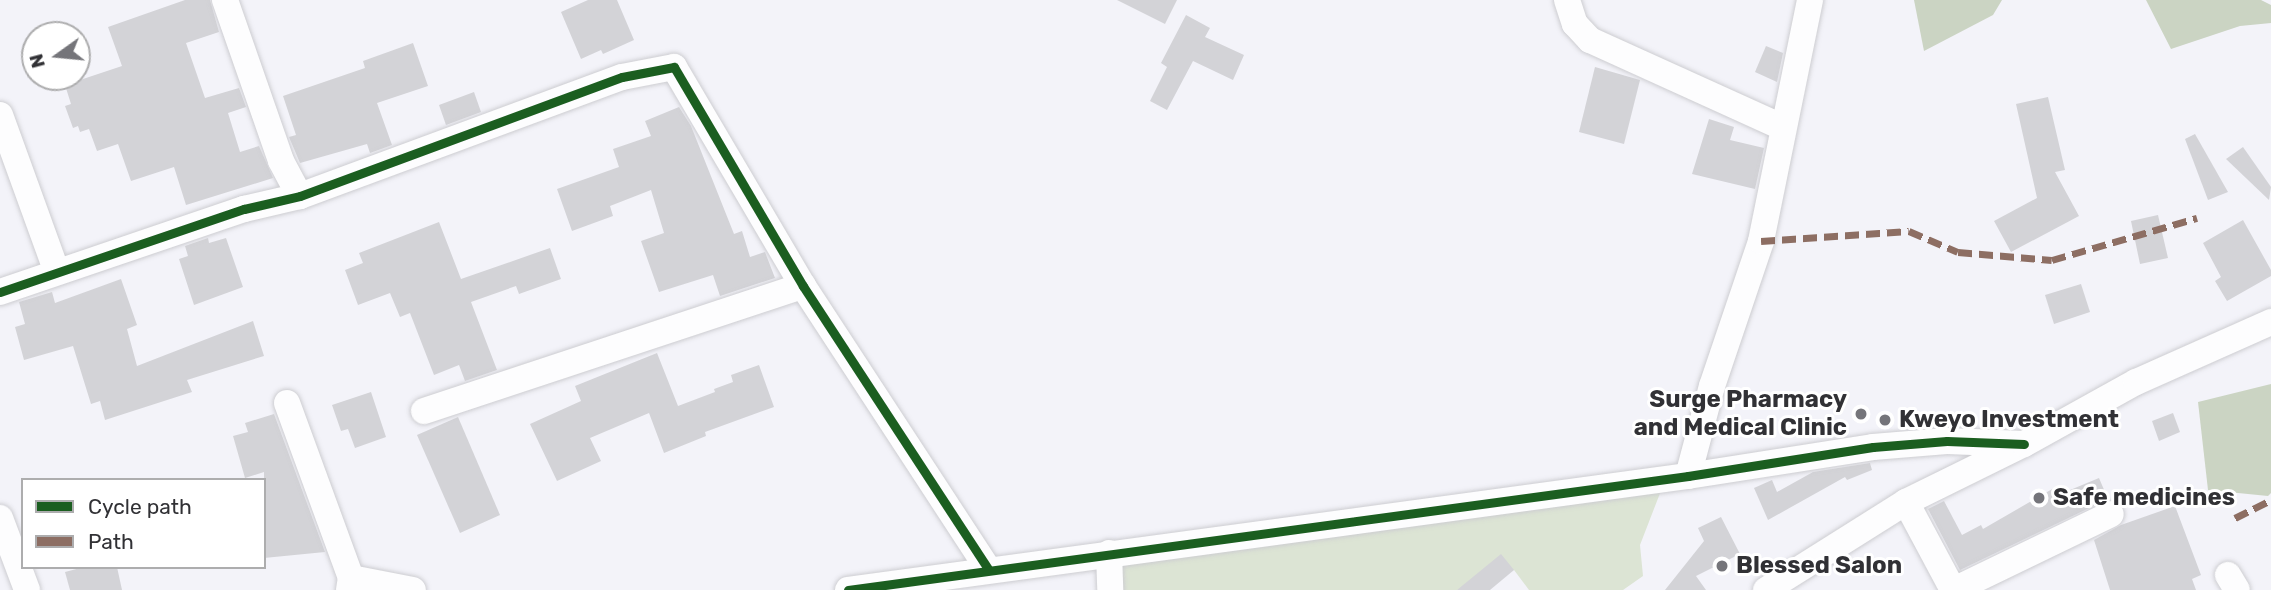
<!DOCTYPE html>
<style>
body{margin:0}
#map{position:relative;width:2271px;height:590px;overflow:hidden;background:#f3f3f9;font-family:Rubik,sans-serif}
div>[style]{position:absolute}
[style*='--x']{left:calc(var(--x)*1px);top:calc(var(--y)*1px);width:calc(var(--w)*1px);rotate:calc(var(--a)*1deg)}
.green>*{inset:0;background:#dce4d4}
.forest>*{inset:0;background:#cbd4c3}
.building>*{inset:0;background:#d3d3d7}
.roads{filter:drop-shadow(0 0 2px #cdcdd1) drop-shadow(0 0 2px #cdcdd1)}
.minor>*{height:26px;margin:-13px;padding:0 13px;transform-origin:13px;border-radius:13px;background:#fdfdfe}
.quiet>*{height:7px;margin-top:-3.5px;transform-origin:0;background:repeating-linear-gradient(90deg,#8d6e63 0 14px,transparent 0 21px)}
.cycleway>*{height:9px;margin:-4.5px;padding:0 4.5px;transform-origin:4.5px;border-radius:4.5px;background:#1b5e20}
.dots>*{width:19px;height:19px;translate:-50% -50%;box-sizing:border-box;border:4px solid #fff;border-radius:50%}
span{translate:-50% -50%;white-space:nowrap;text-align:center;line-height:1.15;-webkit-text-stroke:6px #fff;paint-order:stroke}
.poi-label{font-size:24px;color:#313135;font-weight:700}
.right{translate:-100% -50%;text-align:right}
.left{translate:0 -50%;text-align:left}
.legend{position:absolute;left:21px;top:478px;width:245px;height:91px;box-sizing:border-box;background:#fff;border:2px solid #adadae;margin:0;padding:9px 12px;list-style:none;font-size:21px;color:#313135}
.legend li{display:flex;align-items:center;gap:14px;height:35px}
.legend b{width:35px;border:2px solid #adadae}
.north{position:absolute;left:21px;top:21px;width:70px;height:70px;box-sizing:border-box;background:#fff;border:2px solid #adadae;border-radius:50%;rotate:255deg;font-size:19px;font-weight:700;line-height:28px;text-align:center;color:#313135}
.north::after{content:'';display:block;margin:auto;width:24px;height:32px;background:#75757a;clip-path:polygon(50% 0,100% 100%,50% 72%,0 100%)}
</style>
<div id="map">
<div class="green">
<div style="clip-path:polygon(1669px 470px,1640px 545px,1643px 576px,1623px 590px,1529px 590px,1514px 570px,1457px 590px,1116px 590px,1115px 546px)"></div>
</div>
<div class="forest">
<div style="clip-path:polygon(1914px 0,2002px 0,1993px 15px,1924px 51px)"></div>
<div style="clip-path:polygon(2146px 0,2261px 0,2271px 5px,2271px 23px,2240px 26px,2171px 49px)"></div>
<div style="clip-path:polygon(2271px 384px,2271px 493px,2268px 496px,2208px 490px,2198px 402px)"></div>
</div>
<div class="building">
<div style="clip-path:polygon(185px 0,210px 0,219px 32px,186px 43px,205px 98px,239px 88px,246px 107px,228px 113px,240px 152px,259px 146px,273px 178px,186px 205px,174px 167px,131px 181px,118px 144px,97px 151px,89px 129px,80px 132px,78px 126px,73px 128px,65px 106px,71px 104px,65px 85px,122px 66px,108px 27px)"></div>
<div style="clip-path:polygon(588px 0,617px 0,634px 40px,603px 54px,601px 50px,581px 59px,561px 12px)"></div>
<div style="clip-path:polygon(1117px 0,1177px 0,1165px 24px)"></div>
<div style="clip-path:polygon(1186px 15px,1210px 28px,1205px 37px,1244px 55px,1233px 80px,1193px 61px,1167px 110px,1150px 101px,1167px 67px,1161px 63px)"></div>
<div style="clip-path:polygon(413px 43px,428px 86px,377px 103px,392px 145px,370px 153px,367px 144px,300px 163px,289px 137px,296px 135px,283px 96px,365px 68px,363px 61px)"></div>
<div style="clip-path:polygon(1766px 46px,1783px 53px,1777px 82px,1755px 72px)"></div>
<div style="clip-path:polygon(1595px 67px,1640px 80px,1624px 144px,1579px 132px)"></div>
<div style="clip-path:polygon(474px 92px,481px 112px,446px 125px,439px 105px)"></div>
<div style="clip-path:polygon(2048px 97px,2065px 170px,2055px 172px,2079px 216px,2011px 252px,1994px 221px,2037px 198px,2016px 104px)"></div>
<div style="clip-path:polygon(679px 107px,691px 126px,734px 234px,742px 231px,750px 257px,765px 252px,775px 278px,720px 296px,713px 275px,659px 292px,641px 241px,664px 233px,651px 190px,610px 206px,613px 216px,572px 231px,557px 189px,619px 167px,613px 149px,651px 136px,645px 121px)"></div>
<div style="clip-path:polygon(1709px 119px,1734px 127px,1730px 140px,1764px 148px,1755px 189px,1692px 174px)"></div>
<div style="clip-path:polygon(2195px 134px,2228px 192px,2208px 200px,2185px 139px)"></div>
<div style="clip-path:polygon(2243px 147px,2271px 187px,2269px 200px,2226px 159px)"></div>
<div style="clip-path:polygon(2158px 215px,2168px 258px,2140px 264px,2131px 221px)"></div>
<div style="clip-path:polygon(2243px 220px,2271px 270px,2271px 276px,2227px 301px,2215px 281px,2221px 277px,2203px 243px)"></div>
<div style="clip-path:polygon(439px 222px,461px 279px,550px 248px,561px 279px,519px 294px,516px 286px,471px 302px,497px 370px,465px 381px,459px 365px,434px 375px,410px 313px,400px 317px,390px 293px,358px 305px,345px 270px,363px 263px,359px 253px)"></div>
<div style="clip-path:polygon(208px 238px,209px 243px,226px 238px,243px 287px,194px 305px,179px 259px,188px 256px,185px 246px)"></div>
<div style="clip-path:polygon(121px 279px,137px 325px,127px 329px,137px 366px,253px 321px,264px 356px,187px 380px,192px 392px,105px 420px,100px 401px,91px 404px,73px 346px,24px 360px,15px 327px,25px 324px,19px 302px,52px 292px,55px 303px)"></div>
<div style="clip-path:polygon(2081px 284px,2090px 312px,2054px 324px,2045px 295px)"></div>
<div style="clip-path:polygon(657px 353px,678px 406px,715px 392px,714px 389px,733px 382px,731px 375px,759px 365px,774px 407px,705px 432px,706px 436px,664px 453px,649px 413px,590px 438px,601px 461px,557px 481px,530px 424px,581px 401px,575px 386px)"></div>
<div style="clip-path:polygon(371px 392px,386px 437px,355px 448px,348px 429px,341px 431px,332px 405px)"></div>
<div style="clip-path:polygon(2173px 413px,2180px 432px,2159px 441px,2152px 421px)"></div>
<div style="clip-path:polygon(274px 414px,325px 552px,264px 558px,264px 472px,245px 478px,233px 436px,248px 432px,245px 423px)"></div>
<div style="clip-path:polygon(458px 417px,500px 515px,460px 533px,417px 435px)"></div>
<div style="clip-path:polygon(1870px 463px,1872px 470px,1847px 480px,1845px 477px,1768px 520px,1754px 488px,1772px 480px,1777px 492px,1813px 472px)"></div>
<div style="clip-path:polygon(2099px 478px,2108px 499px,1960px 570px,1928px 509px,1944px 501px,1962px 535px,1981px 525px,1983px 529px,2054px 488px,2058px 495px)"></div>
<div style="clip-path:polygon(2175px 506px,2201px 575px,2192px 579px,2196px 590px,2110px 590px,2094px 540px,2121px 525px)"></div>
<div style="clip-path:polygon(1721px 517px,1740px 554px,1696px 576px,1706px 590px,1665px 590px,1704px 541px,1698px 528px)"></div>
<div style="clip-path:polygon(1501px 554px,1514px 570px,1490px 590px,1457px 590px)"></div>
<div style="clip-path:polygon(84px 567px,117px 567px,122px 590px,70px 590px,65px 572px)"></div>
</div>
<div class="roads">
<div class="minor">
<div style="--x:225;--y:0;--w:170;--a:70.8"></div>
<div style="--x:281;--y:161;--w:40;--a:62"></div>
<div style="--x:1567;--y:0;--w:25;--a:72"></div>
<div style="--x:1575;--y:24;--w:22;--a:47"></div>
<div style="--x:1590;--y:40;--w:211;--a:24.4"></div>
<div style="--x:0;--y:115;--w:165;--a:70.1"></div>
<div style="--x:0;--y:292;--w:258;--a:-18.8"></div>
<div style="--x:244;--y:209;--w:57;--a:-13.1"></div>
<div style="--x:300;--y:196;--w:343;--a:-20.3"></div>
<div style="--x:622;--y:77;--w:53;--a:-10.9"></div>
<div style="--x:674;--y:67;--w:254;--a:59.5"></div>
<div style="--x:803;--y:286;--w:339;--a:56.8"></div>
<div style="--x:287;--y:403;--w:186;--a:69.9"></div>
<div style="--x:424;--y:411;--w:399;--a:-18.3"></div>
<div style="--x:1688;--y:476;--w:93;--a:-75.1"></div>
<div style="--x:1712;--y:386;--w:153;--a:-71.3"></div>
<div style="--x:1761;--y:241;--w:246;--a:-78.5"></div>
<div style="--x:1906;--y:502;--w:100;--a:61.9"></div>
<div style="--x:0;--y:518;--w:77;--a:69.4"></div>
<div style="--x:1109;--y:553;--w:37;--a:88"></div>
<div style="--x:2228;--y:575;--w:17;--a:59"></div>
<div style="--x:349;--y:590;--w:12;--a:-81"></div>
<div style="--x:351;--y:578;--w:63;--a:11"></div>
<div style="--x:848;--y:590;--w:848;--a:-7.73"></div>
<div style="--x:1688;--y:476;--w:187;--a:-8.9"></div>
<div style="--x:1873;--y:447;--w:74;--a:-4.6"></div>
<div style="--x:1947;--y:441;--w:77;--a:2.2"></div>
<div style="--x:1766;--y:590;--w:165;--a:-32.2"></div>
<div style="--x:1906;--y:502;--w:131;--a:-26.2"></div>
<div style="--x:2024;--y:444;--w:128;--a:-29"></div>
<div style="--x:2136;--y:382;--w:148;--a:-24"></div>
<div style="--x:1954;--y:590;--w:174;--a:-25.8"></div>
</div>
</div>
<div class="quiet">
<div style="--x:1761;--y:241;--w:148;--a:-3.9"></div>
<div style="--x:1909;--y:231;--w:53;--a:23.2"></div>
<div style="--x:1958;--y:252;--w:94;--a:4.9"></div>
<div style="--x:2052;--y:260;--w:151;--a:-16.2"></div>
<div style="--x:2235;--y:518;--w:40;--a:-26.6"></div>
</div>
<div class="cycleway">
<div style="--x:0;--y:292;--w:258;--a:-18.8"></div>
<div style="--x:244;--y:209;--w:57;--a:-13.1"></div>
<div style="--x:300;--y:196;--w:343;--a:-20.3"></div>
<div style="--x:622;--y:77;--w:53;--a:-10.9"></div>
<div style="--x:674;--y:67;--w:254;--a:59.5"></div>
<div style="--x:803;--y:286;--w:339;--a:56.8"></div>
<div style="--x:848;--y:590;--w:848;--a:-7.73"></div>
<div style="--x:1688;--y:476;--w:187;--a:-8.9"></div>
<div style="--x:1873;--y:447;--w:74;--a:-4.6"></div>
<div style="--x:1947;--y:441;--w:77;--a:2.2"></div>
</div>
<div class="dots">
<div style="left:1861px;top:414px;background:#75757a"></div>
<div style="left:1885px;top:420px;background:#75757a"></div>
<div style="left:2039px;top:498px;background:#75757a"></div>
<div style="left:1722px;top:566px;background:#75757a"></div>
</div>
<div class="poi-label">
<span class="right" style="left:1847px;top:414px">Surge Pharmacy<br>and Medical Clinic</span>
<span class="left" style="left:1899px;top:420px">Kweyo Investment</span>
<span class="left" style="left:2053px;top:498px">Safe medicines</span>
<span class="left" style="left:1736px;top:566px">Blessed Salon</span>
</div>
<ul class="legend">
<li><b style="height:9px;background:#1b5e20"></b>Cycle path</li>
<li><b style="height:9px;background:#8d6e63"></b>Path</li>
</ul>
<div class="north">N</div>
</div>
